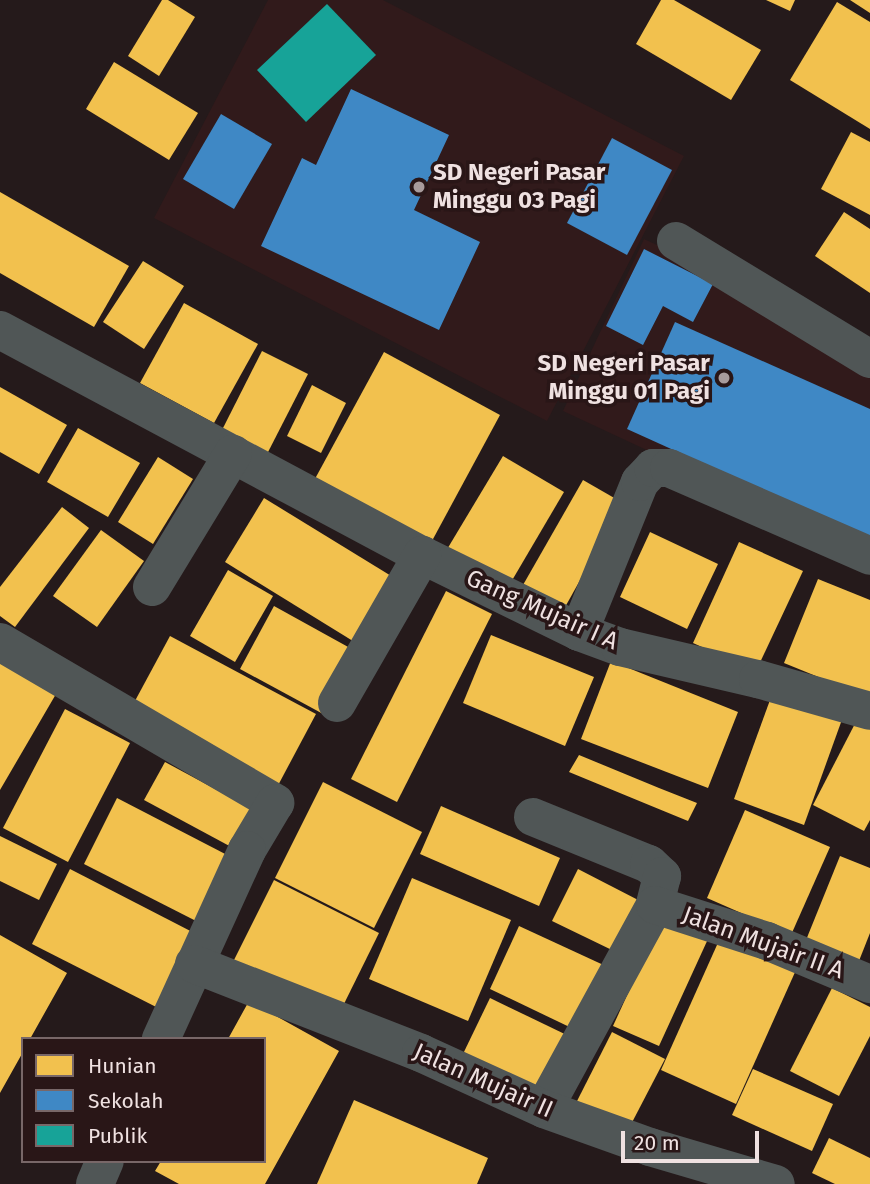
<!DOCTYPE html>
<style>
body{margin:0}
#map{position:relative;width:870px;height:1184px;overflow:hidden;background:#251a1b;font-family:"Fira Sans",sans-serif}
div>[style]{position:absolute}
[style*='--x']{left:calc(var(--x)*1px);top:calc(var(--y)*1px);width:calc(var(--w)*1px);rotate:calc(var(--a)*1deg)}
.built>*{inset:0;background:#311a1b}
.homes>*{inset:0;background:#f2c14e}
.schools>*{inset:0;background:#3f88c5}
.public>*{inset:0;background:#17a398}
.minor>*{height:38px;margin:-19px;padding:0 19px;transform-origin:19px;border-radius:19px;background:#505656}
.dots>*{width:19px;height:19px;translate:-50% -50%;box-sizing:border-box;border:4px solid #291617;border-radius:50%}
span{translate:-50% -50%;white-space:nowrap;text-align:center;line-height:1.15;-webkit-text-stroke:7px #291617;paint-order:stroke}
.poi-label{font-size:24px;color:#efe1e1;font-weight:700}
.left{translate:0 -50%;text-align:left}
.right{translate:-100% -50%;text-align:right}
.street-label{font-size:24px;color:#efe1e1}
.legend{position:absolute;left:21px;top:1037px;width:245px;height:126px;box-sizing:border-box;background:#291617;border:2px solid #786768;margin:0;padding:9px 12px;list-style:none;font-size:21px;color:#efe1e1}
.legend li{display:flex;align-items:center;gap:14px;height:35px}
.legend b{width:35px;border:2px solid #786768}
.scale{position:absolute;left:621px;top:1131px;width:138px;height:32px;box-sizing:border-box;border:4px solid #efe1e1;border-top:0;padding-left:9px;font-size:21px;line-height:24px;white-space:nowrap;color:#efe1e1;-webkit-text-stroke:5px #291617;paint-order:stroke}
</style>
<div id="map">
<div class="built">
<div style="clip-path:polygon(268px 0,383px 0,684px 156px,547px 421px,154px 218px)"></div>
<div style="clip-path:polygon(644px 239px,870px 344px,870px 554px,563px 411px)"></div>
</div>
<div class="homes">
<div style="clip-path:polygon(162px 0,168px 0,195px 17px,159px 76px,128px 56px)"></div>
<div style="clip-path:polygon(661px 0,674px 0,761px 50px,731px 100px,636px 44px)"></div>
<div style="clip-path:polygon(766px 0,795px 0,790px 11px)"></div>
<div style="clip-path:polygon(850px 0,870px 0,870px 13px)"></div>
<div style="clip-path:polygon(837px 2px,870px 22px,870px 129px,790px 80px)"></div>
<div style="clip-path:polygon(114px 62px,198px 113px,169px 160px,86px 109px)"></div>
<div style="clip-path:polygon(851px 132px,870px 142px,870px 215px,821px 189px)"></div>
<div style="clip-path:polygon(0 192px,129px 266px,94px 327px,0 273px)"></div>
<div style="clip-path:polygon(844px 212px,870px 229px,870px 293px,815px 256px)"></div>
<div style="clip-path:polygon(143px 261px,184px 286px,144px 349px,103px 322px)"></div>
<div style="clip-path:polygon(184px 303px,258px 344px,214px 423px,140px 383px)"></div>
<div style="clip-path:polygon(262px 351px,308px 374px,266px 456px,221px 432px)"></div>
<div style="clip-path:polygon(384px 352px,500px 415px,426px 552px,310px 488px)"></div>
<div style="clip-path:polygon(312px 385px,346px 403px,321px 453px,287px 436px)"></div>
<div style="clip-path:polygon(0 387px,67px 425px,39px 474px,0 452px)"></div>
<div style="clip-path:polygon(78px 428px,140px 463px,108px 517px,47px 482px)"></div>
<div style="clip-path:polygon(503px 456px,564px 492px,504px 594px,443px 556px)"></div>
<div style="clip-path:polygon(158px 457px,193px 479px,153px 544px,118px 522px)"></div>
<div style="clip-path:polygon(583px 480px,623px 503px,564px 609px,523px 585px)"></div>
<div style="clip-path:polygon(264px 498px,401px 582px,361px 646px,225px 562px)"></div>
<div style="clip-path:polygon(62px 507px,89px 528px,15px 627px,0 616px,0 587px)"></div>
<div style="clip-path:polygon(101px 530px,144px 561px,97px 627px,53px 596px)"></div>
<div style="clip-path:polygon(650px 532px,718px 564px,687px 629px,620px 597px)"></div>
<div style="clip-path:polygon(739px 542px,803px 571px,756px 671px,693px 643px)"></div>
<div style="clip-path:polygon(228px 570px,273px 596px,235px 662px,190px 636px)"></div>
<div style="clip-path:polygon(818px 579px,870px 600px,870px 698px,784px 663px)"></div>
<div style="clip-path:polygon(446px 591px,492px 614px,397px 802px,351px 779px)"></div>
<div style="clip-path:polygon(274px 606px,359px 653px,325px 715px,240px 669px)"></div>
<div style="clip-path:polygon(491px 635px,594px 677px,565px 746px,463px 703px)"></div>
<div style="clip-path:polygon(170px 636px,316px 714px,275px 791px,129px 712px)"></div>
<div style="clip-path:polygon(0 661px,56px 694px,0 790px)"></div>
<div style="clip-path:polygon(611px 661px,738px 712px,708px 788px,581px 739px)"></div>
<div style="clip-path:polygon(774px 689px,844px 714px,804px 825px,734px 799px)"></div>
<div style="clip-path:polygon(65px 709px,130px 743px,68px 862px,3px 828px)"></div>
<div style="clip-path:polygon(861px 712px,870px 716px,870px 820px,864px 831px,813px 805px)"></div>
<div style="clip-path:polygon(579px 755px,659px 788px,697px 803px,688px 821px,649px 805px,569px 772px)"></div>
<div style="clip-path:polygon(165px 762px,256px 811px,235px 849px,144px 800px)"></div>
<div style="clip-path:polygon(323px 782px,422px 832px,374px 928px,275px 878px)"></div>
<div style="clip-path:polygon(117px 798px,231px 857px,198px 922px,84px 864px)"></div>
<div style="clip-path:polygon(441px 806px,560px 858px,539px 906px,420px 854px)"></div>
<div style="clip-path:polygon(745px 810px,830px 847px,791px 935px,707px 898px)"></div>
<div style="clip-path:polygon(0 836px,57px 864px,39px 900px,0 881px)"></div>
<div style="clip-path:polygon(840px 856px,870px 868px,870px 933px,855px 971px,802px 950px)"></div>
<div style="clip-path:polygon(70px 869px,204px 938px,166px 1012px,32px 944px)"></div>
<div style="clip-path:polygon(578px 869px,642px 902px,616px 952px,552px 921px)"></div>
<div style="clip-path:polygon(412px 878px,511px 920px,468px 1021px,369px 979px)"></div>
<div style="clip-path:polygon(274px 880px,379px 933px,338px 1016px,232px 964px)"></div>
<div style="clip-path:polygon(662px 919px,708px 939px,659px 1046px,613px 1026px)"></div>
<div style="clip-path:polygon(519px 926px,610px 968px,580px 1032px,490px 989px)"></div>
<div style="clip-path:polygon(0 935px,67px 973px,30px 1039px,23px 1039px,23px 1052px,0 1093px)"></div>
<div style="clip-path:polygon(721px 936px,796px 970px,736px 1104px,661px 1070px)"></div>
<div style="clip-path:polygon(832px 988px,870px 1007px,870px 1036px,839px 1096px,790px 1071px)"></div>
<div style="clip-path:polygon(490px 998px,575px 1039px,547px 1098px,462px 1056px)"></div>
<div style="clip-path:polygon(249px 1001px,339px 1051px,265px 1184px,179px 1184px,155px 1171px,161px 1161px,264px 1161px,264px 1039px,228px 1039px)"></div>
<div style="clip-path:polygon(612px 1032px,665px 1059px,626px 1134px,574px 1107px)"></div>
<div style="clip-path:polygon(753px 1069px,833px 1104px,812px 1151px,732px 1115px)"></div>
<div style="clip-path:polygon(354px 1100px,488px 1158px,477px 1184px,317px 1184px)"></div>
<div style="clip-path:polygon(829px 1138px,870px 1158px,870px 1184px,835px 1184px,812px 1173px)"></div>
</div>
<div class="schools">
<div style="clip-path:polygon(351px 89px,449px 135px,414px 210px,480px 242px,439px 330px,261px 246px,302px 158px,316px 165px)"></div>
<div style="clip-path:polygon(221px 114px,272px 144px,234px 209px,183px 179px)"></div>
<div style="clip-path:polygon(612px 138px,672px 170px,627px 255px,567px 223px)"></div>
<div style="clip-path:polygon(644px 249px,713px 284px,693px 322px,663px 306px,643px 345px,606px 326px)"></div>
<div style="clip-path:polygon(675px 322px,870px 409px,870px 539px,627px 429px)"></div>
</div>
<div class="public">
<div style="clip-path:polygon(327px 4px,376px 55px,306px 122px,257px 70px)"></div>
</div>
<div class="minor">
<div style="--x:676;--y:241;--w:227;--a:31.3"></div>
<div style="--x:0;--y:330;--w:478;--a:28.1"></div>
<div style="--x:422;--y:555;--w:175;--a:26.1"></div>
<div style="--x:579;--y:632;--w:44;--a:20.1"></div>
<div style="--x:620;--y:647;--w:142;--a:13.1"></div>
<div style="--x:758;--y:679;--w:116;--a:15.9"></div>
<div style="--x:152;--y:587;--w:156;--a:-58.7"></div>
<div style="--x:579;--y:632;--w:162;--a:-67.9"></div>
<div style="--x:640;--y:482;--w:19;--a:-47"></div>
<div style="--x:653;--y:468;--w:16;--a:0"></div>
<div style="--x:669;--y:468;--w:219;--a:23.6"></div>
<div style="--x:0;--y:642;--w:319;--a:30.3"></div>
<div style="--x:275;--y:803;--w:55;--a:120.8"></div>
<div style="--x:247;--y:850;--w:208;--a:114.5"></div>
<div style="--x:337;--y:703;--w:171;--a:-60.1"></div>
<div style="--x:533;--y:817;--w:125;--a:22.1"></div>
<div style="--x:649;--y:864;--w:18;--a:43"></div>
<div style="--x:662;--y:876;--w:30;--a:104"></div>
<div style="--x:655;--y:905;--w:232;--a:118.6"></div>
<div style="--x:655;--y:905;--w:118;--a:17.8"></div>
<div style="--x:767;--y:941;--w:112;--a:22.7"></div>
<div style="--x:194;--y:964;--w:244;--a:21.4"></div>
<div style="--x:421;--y:1053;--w:135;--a:24.5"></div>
<div style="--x:544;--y:1109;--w:113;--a:19.7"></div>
<div style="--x:650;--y:1147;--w:131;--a:16.4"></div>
<div style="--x:95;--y:1184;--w:25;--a:-67"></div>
</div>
<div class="dots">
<div style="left:419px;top:187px;background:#a89b9c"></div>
<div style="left:724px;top:378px;background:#a89b9c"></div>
</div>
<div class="poi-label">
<span class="left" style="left:433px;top:187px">SD Negeri Pasar<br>Minggu 03 Pagi</span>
<span class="right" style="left:710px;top:378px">SD Negeri Pasar<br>Minggu 01 Pagi</span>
</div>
<div class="street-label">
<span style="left:542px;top:610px;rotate:24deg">Gang Mujair I A</span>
<span style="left:763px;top:943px;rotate:20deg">Jalan Mujair II A</span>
<span style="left:483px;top:1081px;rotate:24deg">Jalan Mujair II</span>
</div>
<ul class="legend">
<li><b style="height:19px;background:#f2c14e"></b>Hunian</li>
<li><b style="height:19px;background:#3f88c5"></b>Sekolah</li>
<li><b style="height:19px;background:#17a398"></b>Publik</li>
</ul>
<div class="scale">20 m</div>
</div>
